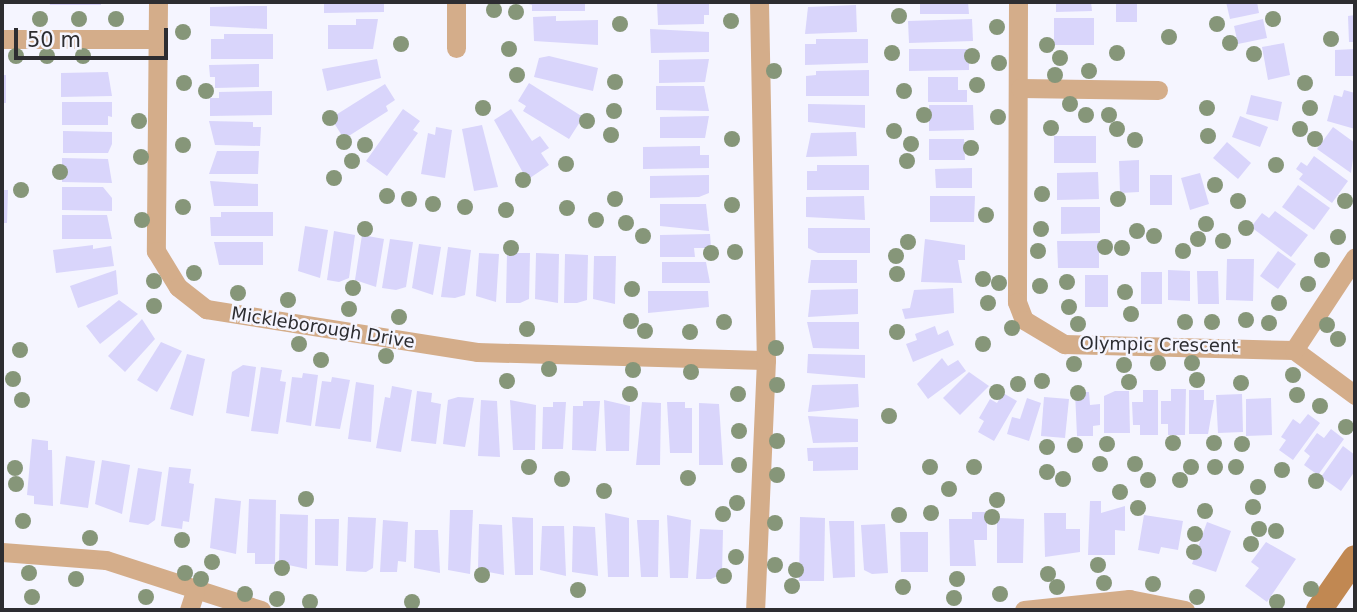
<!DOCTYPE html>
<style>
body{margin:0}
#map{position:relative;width:1357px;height:612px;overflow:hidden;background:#f5f5ff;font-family:"DejaVu Sans",sans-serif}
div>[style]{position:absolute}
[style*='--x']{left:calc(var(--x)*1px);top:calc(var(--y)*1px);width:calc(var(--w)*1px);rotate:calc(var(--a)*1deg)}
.building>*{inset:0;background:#d9d5fb}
.street>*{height:19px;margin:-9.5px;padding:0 9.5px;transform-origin:9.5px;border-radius:9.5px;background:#d4ad8a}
.secondary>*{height:26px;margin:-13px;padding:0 13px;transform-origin:13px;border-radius:13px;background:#c18852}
.trees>*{width:16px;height:16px;margin:-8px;border-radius:50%;background:#869679}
span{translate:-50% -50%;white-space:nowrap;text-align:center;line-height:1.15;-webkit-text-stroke:5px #f5f5ff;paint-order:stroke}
.street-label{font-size:18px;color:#2d2d31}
.frame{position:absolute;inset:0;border:4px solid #2d2d31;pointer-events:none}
.scale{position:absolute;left:14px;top:28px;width:154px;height:32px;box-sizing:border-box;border:4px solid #2d2d31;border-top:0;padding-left:9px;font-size:21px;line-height:24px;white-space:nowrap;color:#2d2d31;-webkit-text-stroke:5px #f5f5ff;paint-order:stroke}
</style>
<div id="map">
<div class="building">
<div style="clip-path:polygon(49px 2px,101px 2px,101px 5px,50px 5px)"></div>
<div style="clip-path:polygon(324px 2px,384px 2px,384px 12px,324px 13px)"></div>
<div style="clip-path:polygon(521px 2px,585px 2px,585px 11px,532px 11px,532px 5px)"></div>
<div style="clip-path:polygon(657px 2px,709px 2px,709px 15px,704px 15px,704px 24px,658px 25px)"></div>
<div style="clip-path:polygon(920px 2px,968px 2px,969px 14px,920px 14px)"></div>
<div style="clip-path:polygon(1056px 2px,1091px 2px,1092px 11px,1056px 12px)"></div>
<div style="clip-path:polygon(1116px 2px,1137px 2px,1137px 22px,1116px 22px)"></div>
<div style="clip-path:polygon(1226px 2px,1257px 2px,1259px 13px,1230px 19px)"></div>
<div style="clip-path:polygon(856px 5px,857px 32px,805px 34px,808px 7px)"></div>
<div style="clip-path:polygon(248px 6px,267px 6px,267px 29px,210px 26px,210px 7px)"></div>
<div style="clip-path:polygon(1355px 15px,1355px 42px,1349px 42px,1348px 16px)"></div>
<div style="clip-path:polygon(556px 16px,556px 21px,598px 20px,598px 45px,534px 41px,533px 17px)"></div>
<div style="clip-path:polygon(1054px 18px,1094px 18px,1094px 45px,1054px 45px)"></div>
<div style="clip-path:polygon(356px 19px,378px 19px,373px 49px,328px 49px,328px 25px,356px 25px)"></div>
<div style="clip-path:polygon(972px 19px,973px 41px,909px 43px,908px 21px)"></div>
<div style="clip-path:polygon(1263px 19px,1267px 38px,1238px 44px,1234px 26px)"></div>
<div style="clip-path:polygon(650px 29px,709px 32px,709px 52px,651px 53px)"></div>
<div style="clip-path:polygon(224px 34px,273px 34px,273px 59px,211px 59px,211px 39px,224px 39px)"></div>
<div style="clip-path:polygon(816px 39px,868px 39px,868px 63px,805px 65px,805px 44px,816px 44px)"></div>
<div style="clip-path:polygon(1284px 43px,1290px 75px,1268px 80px,1262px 47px)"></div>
<div style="clip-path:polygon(909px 49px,969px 49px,969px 70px,909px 71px)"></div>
<div style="clip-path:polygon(1355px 49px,1355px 76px,1335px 76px,1335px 50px)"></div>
<div style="clip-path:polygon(549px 56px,598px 68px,593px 91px,534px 77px,539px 58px)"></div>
<div style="clip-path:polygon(377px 59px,381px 78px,327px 91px,322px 69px)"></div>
<div style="clip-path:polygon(709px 59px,705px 82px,659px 83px,659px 60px)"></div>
<div style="clip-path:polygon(259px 64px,259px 87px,215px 88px,215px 77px,210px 77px,209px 65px)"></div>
<div style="clip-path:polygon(869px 70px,869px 96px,806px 96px,806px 76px,816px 75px,816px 71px)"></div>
<div style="clip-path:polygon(108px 72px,112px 96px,61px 97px,61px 73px)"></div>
<div style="clip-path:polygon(2px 75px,6px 75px,6px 103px,2px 103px)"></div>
<div style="clip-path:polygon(928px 77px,958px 77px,958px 90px,967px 90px,967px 102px,928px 102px)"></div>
<div style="clip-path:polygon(529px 83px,583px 117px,569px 139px,523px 111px,526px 106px,518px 101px)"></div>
<div style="clip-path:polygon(385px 84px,395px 100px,386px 106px,388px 111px,344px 139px,331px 118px)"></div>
<div style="clip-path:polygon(656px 86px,704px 86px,709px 111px,656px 110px)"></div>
<div style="clip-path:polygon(1344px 90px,1355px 93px,1355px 129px,1327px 121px,1334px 95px,1342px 97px)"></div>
<div style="clip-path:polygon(272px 91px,272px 115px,210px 116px,210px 98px,219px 98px,219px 92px)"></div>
<div style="clip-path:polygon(1251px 95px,1282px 102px,1278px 121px,1246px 114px)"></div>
<div style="clip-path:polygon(62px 102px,112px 102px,112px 117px,108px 116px,108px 125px,62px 125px)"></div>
<div style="clip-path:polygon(808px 104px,865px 105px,865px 128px,808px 122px)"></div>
<div style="clip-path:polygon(929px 105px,973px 105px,974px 130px,929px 131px)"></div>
<div style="clip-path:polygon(403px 109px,420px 121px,413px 130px,418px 133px,387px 176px,366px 161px)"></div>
<div style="clip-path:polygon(511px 109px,532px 141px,540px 136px,549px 148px,541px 153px,549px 165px,527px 180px,494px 120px)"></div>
<div style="clip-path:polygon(709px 116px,705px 138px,660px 138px,660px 117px)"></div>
<div style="clip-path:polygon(1240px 116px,1268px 127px,1260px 147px,1232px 137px)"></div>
<div style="clip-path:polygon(209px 121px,253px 122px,253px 127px,261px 127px,260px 146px,215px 145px)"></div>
<div style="clip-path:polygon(482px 125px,498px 187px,474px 191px,462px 129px)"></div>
<div style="clip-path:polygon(436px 127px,452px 130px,445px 178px,421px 174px,428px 133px,435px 135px)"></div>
<div style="clip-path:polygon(1333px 127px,1355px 143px,1351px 173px,1317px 149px)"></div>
<div style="clip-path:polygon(63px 131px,112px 132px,112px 144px,108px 153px,63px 153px)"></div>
<div style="clip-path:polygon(856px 132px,857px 156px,806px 157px,811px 133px)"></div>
<div style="clip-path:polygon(1054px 136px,1096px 136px,1096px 163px,1054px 163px)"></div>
<div style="clip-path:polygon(929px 139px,964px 139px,965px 160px,929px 160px)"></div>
<div style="clip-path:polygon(1227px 142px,1251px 163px,1238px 179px,1213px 158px)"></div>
<div style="clip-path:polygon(700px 146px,700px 155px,709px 155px,709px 168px,643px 169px,643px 147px)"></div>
<div style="clip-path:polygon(217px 151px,259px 151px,258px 174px,209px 174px)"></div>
<div style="clip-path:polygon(1314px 156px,1348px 181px,1332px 203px,1299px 179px,1303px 174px,1296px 169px,1301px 162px,1307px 166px)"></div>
<div style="clip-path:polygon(62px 158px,108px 159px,112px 183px,62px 182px)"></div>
<div style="clip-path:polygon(1139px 160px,1139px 192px,1120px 193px,1119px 161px)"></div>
<div style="clip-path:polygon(817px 165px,869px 165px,869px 190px,807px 190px,807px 171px,817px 171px)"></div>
<div style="clip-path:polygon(972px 168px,972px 188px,936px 188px,935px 169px)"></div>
<div style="clip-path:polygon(1098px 172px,1099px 199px,1057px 200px,1057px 173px)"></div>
<div style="clip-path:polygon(1200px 173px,1209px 204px,1190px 210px,1181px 178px)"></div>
<div style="clip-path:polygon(709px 175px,709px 193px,699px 197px,650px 198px,650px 176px)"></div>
<div style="clip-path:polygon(1150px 175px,1172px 175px,1172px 205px,1150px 205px)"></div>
<div style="clip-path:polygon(210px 181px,258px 184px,258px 206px,214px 206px)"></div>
<div style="clip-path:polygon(1298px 185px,1330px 208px,1314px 230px,1282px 207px)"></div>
<div style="clip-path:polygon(62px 187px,103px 187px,112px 198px,112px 211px,62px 210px)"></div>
<div style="clip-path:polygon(2px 190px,8px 190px,7px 223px,2px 223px)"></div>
<div style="clip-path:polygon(864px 196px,865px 220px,806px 217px,806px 197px)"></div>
<div style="clip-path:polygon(930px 196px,975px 196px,974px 222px,930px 222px)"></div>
<div style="clip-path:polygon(660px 204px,706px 204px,709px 231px,660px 226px)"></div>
<div style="clip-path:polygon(1061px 207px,1100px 207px,1100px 233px,1061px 234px)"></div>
<div style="clip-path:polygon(1275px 211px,1308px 235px,1291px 257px,1251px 227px,1262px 213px,1269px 218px)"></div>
<div style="clip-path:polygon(221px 212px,273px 212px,273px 236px,211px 236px,210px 217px,221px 217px)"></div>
<div style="clip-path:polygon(62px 215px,107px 215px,112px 239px,62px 239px)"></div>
<div style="clip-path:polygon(305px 226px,328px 230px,320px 278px,298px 271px)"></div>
<div style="clip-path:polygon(808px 228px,870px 228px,870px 253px,818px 253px,808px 248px)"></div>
<div style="clip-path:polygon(334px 231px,355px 235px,349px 278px,339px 282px,327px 280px)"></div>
<div style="clip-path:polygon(710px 234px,711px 248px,694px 248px,695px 257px,660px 257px,660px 235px)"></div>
<div style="clip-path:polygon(362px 235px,384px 239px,376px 287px,355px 280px)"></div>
<div style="clip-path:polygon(390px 239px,413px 242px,406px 287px,396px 290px,382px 288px)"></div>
<div style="clip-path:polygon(925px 239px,965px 245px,965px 260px,958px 260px,962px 283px,921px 282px)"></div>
<div style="clip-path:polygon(1057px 241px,1099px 241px,1099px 268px,1058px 268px)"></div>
<div style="clip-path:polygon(214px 242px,263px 242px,263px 265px,219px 265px)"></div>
<div style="clip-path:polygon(419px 244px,441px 247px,433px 295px,412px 288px)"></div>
<div style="clip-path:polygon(93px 245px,93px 249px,111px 246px,114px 266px,56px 273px,53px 250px)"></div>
<div style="clip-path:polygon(448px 247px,471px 250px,465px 295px,455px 298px,441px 297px)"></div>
<div style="clip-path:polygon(1278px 251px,1296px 264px,1278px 289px,1260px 276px)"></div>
<div style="clip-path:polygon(479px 253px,499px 254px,496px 302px,476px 296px)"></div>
<div style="clip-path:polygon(507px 253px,530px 253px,529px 299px,520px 303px,506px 303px)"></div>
<div style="clip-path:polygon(536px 253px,559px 254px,558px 303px,535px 299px)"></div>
<div style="clip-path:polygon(565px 254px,588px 255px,587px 300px,577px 303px,564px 303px)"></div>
<div style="clip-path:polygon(594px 256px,616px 256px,615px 304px,593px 299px)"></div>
<div style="clip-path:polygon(1227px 259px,1254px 259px,1253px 301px,1226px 300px)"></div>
<div style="clip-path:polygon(811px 260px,857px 260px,857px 283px,808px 283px)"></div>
<div style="clip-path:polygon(662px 262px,706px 262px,710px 283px,662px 283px)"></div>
<div style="clip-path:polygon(116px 270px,118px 294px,78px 308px,70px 286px)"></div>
<div style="clip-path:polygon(1168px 270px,1190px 271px,1190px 301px,1168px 300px)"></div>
<div style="clip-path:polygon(1197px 271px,1218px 271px,1219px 304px,1198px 304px)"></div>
<div style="clip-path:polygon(1141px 272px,1162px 272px,1162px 304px,1141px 304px)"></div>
<div style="clip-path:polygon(1085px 275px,1108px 275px,1108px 307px,1085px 307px)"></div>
<div style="clip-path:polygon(953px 288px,954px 313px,905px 319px,902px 309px,910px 308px,914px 290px)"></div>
<div style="clip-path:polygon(858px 289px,858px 314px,808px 317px,811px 290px)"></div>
<div style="clip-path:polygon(648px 291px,708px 291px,709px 307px,648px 313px)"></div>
<div style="clip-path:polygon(119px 300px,138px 314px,100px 344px,86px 326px)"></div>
<div style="clip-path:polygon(142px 319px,155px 339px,125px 372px,108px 356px)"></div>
<div style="clip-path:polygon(807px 322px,859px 322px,859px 349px,813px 348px)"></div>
<div style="clip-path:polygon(935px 326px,938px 335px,948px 330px,954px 345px,913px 362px,906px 344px,917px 340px,915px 334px)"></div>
<div style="clip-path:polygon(161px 342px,182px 351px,157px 392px,137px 380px)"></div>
<div style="clip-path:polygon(187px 354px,205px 359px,193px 416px,170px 409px)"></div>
<div style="clip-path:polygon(808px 354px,865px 355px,865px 378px,807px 373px)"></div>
<div style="clip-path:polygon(942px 358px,948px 366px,958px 360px,966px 371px,928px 399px,917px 384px)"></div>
<div style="clip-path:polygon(243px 365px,256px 367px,249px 417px,226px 413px,232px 372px)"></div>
<div style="clip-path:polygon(261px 367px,282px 370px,280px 381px,286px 382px,278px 434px,251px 431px)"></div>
<div style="clip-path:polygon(969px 372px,989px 386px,960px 415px,943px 398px)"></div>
<div style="clip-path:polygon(303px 373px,318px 375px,311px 426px,286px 422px,292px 377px,302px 378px)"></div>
<div style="clip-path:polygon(332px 377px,350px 380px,340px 429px,315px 426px,322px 381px,331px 382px)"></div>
<div style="clip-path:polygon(356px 382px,374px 385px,371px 442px,348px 439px)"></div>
<div style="clip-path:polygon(858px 384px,859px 407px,808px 412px,812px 385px)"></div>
<div style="clip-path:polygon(392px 386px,412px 390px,401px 452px,376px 448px,385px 397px,390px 398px)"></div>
<div style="clip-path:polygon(1171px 389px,1186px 389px,1185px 435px,1168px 435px,1168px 424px,1161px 424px,1161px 401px,1171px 401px)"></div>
<div style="clip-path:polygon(1143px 390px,1158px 390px,1158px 435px,1140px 435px,1140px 425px,1133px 425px,1132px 402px,1143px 402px)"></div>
<div style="clip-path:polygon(1189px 390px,1204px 390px,1204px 400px,1214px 400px,1208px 434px,1189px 434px)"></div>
<div style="clip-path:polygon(417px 391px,432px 393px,431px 402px,441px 404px,436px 444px,411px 441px)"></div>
<div style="clip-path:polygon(1115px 391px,1129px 391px,1130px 433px,1104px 433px,1104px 396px)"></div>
<div style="clip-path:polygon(1075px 392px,1089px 392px,1090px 405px,1100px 404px,1100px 425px,1093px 426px,1093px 436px,1077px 436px)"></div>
<div style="clip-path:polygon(1003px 393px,1017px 401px,994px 441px,978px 432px,984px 421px,979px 418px,990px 399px,997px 403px)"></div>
<div style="clip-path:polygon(1242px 394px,1243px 432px,1218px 433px,1216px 395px)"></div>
<div style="clip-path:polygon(458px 397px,474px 398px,465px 447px,443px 444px,448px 400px)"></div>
<div style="clip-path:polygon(1044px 397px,1069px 399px,1065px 438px,1041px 436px)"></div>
<div style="clip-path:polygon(1027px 398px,1041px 403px,1029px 441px,1007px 434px,1012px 417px,1020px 419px)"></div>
<div style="clip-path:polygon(1271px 398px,1272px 435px,1246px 436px,1246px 399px)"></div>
<div style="clip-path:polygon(481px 400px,497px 401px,500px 457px,478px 456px)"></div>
<div style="clip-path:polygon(510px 400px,536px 405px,535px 450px,513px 450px)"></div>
<div style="clip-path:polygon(604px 400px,630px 406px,629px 451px,606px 451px)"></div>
<div style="clip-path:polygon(583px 401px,600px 401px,596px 451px,572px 450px,573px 406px,583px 406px)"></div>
<div style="clip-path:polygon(553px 402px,566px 402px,563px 449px,542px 449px,543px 407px,553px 407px)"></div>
<div style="clip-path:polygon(642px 402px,661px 403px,660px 465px,636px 465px)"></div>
<div style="clip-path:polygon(667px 402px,685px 402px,685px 408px,692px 408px,692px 453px,670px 453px)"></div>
<div style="clip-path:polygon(699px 403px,719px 404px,723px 465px,699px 465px)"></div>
<div style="clip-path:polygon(1308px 414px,1320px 423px,1293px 460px,1279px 450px,1286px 440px,1281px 437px,1293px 419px,1300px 424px)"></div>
<div style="clip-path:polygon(808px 416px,858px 419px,858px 442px,813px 443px)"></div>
<div style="clip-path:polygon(1331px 429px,1344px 439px,1318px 475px,1304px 465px,1310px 456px,1304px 451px,1317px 433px,1324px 438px)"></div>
<div style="clip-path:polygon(32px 439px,48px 441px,48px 450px,52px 450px,53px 506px,34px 504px,34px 496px,27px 495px)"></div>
<div style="clip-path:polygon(1343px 446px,1355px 455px,1355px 471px,1341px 491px,1321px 477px)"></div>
<div style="clip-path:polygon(858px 447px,858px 470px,813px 471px,813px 461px,808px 461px,807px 448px)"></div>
<div style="clip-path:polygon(66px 456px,95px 461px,88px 508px,60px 504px)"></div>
<div style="clip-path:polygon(102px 460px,130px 465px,122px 514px,95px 504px)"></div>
<div style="clip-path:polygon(169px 467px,191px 469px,189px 483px,194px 484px,189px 522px,183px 521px,182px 529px,161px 526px)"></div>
<div style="clip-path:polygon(138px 468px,162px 472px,155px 520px,148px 525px,129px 522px)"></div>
<div style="clip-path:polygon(215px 498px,241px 501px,236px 554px,210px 548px)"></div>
<div style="clip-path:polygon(249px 499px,276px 500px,275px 564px,255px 564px,255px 553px,247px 553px)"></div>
<div style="clip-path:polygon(1090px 501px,1101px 501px,1101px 513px,1125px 506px,1125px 531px,1115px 530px,1115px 555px,1088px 555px)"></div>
<div style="clip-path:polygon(450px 510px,473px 510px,470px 574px,448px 570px)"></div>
<div style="clip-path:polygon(972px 512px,987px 512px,987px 540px,974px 540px,976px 566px,950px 566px,949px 519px,972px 519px)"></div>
<div style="clip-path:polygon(605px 513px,629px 518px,629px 577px,608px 577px)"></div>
<div style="clip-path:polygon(1044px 513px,1066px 513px,1066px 529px,1080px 529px,1080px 552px,1045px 557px)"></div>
<div style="clip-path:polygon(280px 514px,308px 515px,307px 569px,279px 563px)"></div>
<div style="clip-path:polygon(667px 515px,691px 520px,688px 578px,670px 578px)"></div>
<div style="clip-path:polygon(1144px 515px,1183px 521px,1178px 550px,1161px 547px,1159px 554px,1138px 550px)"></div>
<div style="clip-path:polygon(348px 517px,376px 518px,373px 568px,366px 572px,346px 571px)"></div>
<div style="clip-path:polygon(512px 517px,533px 518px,533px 575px,515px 575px)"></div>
<div style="clip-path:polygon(800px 517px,825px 518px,824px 581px,799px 581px)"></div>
<div style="clip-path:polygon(997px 518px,1024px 519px,1023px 563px,997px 563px)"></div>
<div style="clip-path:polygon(315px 519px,339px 519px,338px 566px,315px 565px)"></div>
<div style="clip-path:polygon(383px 520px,408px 522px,406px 562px,398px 561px,397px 572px,380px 572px)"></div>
<div style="clip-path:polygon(637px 520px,659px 520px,658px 577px,641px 577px)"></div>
<div style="clip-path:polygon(829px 521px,854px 521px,855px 577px,833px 578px)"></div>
<div style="clip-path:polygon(1207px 522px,1231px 531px,1216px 572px,1192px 564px)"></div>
<div style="clip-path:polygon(479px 524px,502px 525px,504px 575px,478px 570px)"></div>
<div style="clip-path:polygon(885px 524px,888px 573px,872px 574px,864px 570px,861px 525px)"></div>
<div style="clip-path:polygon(542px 526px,564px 526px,566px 576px,540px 570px)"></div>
<div style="clip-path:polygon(573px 526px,595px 527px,598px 576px,572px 572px)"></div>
<div style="clip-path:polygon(700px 529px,723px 530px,722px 574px,711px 579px,696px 579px)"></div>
<div style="clip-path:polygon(415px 530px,438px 530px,440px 573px,414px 568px)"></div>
<div style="clip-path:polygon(900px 532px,928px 532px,928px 572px,901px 572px)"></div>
<div style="clip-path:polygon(1266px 542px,1296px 559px,1267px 602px,1245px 586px,1259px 568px,1251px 562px)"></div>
</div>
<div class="street">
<div style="--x:158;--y:2;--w:249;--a:90.5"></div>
<div style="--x:156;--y:251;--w:42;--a:58.6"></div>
<div style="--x:178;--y:287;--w:36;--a:38"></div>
<div style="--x:206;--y:309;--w:274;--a:9"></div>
<div style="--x:477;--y:352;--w:289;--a:1.6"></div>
<div style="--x:766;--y:360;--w:250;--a:92.5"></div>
<div style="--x:759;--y:2;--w:358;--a:88.9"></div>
<div style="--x:1018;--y:2;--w:300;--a:90.2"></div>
<div style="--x:1017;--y:302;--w:19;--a:69"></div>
<div style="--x:1024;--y:320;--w:47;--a:31"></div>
<div style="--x:1064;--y:344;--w:230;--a:1.5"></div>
<div style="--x:1294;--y:350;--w:76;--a:36.4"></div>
<div style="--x:2;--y:39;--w:155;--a:0"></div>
<div style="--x:456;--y:48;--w:46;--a:-90"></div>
<div style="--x:1020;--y:88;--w:138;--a:0.8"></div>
<div style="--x:1294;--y:350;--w:111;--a:-56.7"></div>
<div style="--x:2;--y:552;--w:104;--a:4.4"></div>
<div style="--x:106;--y:560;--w:163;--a:17.9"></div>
<div style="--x:189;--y:610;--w:19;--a:-72"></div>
<div style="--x:1024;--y:610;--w:106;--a:-6"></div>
<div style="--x:1129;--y:599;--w:57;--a:11.1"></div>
</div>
<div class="secondary">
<div style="--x:1319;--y:610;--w:63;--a:-55.3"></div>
</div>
<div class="trees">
<div style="left:494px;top:10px"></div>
<div style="left:516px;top:12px"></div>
<div style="left:899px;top:16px"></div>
<div style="left:40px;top:19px"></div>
<div style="left:79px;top:19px"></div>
<div style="left:116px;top:19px"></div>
<div style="left:1273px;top:19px"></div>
<div style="left:731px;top:21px"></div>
<div style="left:620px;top:24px"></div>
<div style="left:1217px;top:24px"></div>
<div style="left:997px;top:27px"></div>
<div style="left:183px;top:32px"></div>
<div style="left:1169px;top:37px"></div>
<div style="left:1331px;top:39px"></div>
<div style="left:1230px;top:43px"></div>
<div style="left:401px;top:44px"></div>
<div style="left:1047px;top:45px"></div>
<div style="left:509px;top:49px"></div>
<div style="left:892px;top:53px"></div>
<div style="left:1117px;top:53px"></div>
<div style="left:1254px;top:54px"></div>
<div style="left:16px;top:56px"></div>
<div style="left:47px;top:56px"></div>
<div style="left:83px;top:56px"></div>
<div style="left:972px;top:56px"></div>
<div style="left:1060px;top:58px"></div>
<div style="left:999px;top:63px"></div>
<div style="left:774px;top:71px"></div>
<div style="left:1089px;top:71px"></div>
<div style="left:517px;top:75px"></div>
<div style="left:1055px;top:75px"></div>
<div style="left:615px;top:82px"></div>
<div style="left:184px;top:83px"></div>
<div style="left:1305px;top:83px"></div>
<div style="left:977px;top:85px"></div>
<div style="left:206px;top:91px"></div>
<div style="left:904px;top:91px"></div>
<div style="left:1070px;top:104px"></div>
<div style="left:483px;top:108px"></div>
<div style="left:1207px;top:108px"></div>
<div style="left:1310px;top:108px"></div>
<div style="left:614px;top:111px"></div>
<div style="left:924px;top:115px"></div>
<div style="left:1086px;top:115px"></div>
<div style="left:1109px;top:115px"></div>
<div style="left:998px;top:117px"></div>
<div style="left:330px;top:118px"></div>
<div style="left:139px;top:121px"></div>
<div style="left:587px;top:121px"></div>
<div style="left:1051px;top:128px"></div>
<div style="left:1117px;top:129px"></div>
<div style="left:1300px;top:129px"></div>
<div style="left:894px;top:131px"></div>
<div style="left:611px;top:135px"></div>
<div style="left:1208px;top:136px"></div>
<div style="left:732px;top:139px"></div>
<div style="left:1315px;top:139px"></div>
<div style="left:1135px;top:140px"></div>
<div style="left:344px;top:142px"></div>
<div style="left:911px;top:144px"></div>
<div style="left:183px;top:145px"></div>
<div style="left:365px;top:145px"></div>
<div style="left:971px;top:148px"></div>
<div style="left:141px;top:157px"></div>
<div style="left:352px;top:161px"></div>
<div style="left:907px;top:161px"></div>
<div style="left:566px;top:164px"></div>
<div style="left:1276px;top:165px"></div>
<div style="left:60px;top:172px"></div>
<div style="left:334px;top:178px"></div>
<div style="left:523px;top:180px"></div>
<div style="left:1215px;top:185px"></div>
<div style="left:21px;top:190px"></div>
<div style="left:1042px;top:194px"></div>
<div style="left:387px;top:196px"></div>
<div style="left:409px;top:199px"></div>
<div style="left:615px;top:199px"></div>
<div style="left:1118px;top:199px"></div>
<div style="left:1238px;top:201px"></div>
<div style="left:1345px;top:201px"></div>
<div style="left:433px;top:204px"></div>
<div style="left:732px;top:205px"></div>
<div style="left:183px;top:207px"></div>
<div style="left:465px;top:207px"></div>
<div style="left:567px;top:208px"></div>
<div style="left:506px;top:210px"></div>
<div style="left:986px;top:215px"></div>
<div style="left:142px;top:220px"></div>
<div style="left:596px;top:220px"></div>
<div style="left:626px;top:223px"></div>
<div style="left:1206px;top:224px"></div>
<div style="left:1246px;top:228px"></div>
<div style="left:365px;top:229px"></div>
<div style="left:1041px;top:229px"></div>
<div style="left:1137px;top:231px"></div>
<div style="left:643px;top:236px"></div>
<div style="left:1154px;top:236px"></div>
<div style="left:1338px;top:237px"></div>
<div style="left:1198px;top:239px"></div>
<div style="left:1223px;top:241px"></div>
<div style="left:908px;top:242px"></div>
<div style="left:1105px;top:247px"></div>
<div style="left:511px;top:248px"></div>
<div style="left:1122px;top:248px"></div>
<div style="left:1038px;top:251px"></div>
<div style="left:1183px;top:251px"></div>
<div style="left:735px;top:252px"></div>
<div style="left:711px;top:253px"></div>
<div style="left:896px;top:256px"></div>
<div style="left:1322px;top:260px"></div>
<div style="left:194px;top:273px"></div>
<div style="left:897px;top:274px"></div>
<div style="left:983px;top:279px"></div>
<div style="left:154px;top:281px"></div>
<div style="left:1067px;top:282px"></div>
<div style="left:999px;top:283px"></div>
<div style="left:1308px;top:284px"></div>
<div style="left:1040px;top:286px"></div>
<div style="left:353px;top:288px"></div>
<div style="left:632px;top:289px"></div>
<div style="left:1125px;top:292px"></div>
<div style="left:238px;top:293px"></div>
<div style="left:288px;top:300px"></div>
<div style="left:988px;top:303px"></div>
<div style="left:1279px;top:303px"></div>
<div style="left:154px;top:306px"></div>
<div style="left:1069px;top:307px"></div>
<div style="left:349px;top:309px"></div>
<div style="left:1131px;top:314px"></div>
<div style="left:399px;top:317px"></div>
<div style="left:1246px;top:320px"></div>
<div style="left:631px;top:321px"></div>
<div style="left:724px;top:322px"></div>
<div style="left:1185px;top:322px"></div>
<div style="left:1212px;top:322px"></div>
<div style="left:1269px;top:323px"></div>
<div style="left:1078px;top:324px"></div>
<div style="left:1327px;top:325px"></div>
<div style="left:1012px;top:328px"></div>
<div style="left:527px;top:329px"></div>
<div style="left:645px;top:331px"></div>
<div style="left:690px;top:332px"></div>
<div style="left:897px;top:332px"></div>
<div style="left:1338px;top:339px"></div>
<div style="left:299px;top:344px"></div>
<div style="left:983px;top:344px"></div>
<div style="left:776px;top:348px"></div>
<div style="left:20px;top:350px"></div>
<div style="left:386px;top:356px"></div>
<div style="left:321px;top:360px"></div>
<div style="left:1158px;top:363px"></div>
<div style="left:1192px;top:363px"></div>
<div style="left:1074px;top:364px"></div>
<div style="left:1124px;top:365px"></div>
<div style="left:549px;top:369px"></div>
<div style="left:633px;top:370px"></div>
<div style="left:691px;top:372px"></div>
<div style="left:1293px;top:375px"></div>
<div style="left:13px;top:379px"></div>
<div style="left:1197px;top:380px"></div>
<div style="left:507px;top:381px"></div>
<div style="left:1042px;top:381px"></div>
<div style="left:1129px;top:382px"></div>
<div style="left:1241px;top:383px"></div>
<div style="left:1018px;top:384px"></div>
<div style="left:777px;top:385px"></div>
<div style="left:997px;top:392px"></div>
<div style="left:1078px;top:393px"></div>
<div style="left:630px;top:394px"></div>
<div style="left:738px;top:394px"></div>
<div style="left:1297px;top:395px"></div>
<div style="left:22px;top:400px"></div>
<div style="left:1320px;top:406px"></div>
<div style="left:889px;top:416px"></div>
<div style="left:1346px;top:427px"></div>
<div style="left:739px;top:431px"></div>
<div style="left:777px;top:441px"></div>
<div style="left:1173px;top:443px"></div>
<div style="left:1214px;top:443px"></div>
<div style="left:1107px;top:444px"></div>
<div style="left:1242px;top:444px"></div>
<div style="left:1075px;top:445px"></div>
<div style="left:1047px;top:447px"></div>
<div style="left:1100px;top:464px"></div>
<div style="left:1135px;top:464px"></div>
<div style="left:739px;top:465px"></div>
<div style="left:529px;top:467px"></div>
<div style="left:930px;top:467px"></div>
<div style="left:974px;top:467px"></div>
<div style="left:1191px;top:467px"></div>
<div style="left:1215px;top:467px"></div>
<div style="left:1236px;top:467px"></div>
<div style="left:15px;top:468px"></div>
<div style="left:1282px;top:470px"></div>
<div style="left:1047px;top:472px"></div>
<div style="left:777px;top:475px"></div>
<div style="left:688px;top:478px"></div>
<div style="left:562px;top:479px"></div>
<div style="left:1063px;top:479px"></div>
<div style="left:1148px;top:480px"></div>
<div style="left:1180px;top:480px"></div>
<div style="left:1316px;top:481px"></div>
<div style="left:16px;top:484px"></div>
<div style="left:1258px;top:487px"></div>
<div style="left:949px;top:489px"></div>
<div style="left:604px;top:491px"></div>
<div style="left:1120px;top:492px"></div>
<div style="left:306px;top:499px"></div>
<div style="left:997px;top:500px"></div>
<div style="left:737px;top:503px"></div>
<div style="left:1253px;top:507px"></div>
<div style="left:1138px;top:508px"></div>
<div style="left:1205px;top:511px"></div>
<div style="left:931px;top:513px"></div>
<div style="left:723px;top:514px"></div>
<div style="left:899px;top:515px"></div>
<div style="left:992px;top:517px"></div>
<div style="left:23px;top:521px"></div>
<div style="left:775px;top:523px"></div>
<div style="left:1259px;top:529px"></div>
<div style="left:1276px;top:531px"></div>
<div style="left:1195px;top:534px"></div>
<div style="left:90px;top:538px"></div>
<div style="left:182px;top:540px"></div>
<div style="left:1251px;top:544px"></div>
<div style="left:1194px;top:552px"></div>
<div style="left:736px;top:557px"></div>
<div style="left:212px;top:562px"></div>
<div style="left:775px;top:565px"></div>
<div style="left:1098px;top:565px"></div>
<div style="left:282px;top:568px"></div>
<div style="left:796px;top:570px"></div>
<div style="left:29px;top:573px"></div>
<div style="left:185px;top:573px"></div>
<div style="left:1048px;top:574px"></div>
<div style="left:482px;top:575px"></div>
<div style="left:724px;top:576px"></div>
<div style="left:76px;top:579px"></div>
<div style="left:201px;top:579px"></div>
<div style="left:957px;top:579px"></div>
<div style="left:1104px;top:583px"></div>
<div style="left:1153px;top:584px"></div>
<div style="left:792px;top:586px"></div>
<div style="left:903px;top:587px"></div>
<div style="left:1057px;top:587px"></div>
<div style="left:1311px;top:589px"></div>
<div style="left:578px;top:590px"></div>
<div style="left:245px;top:594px"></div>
<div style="left:1000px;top:594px"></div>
<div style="left:32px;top:597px"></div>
<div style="left:146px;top:597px"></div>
<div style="left:1197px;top:597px"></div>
<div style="left:954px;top:598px"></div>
<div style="left:277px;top:599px"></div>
<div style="left:310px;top:602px"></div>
<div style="left:412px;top:602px"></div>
<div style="left:1277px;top:602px"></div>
</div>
<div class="street-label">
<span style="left:323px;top:328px;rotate:9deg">Mickleborough Drive</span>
<span style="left:1159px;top:345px;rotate:1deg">Olympic Crescent</span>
</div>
<div class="frame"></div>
<div class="scale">50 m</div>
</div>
